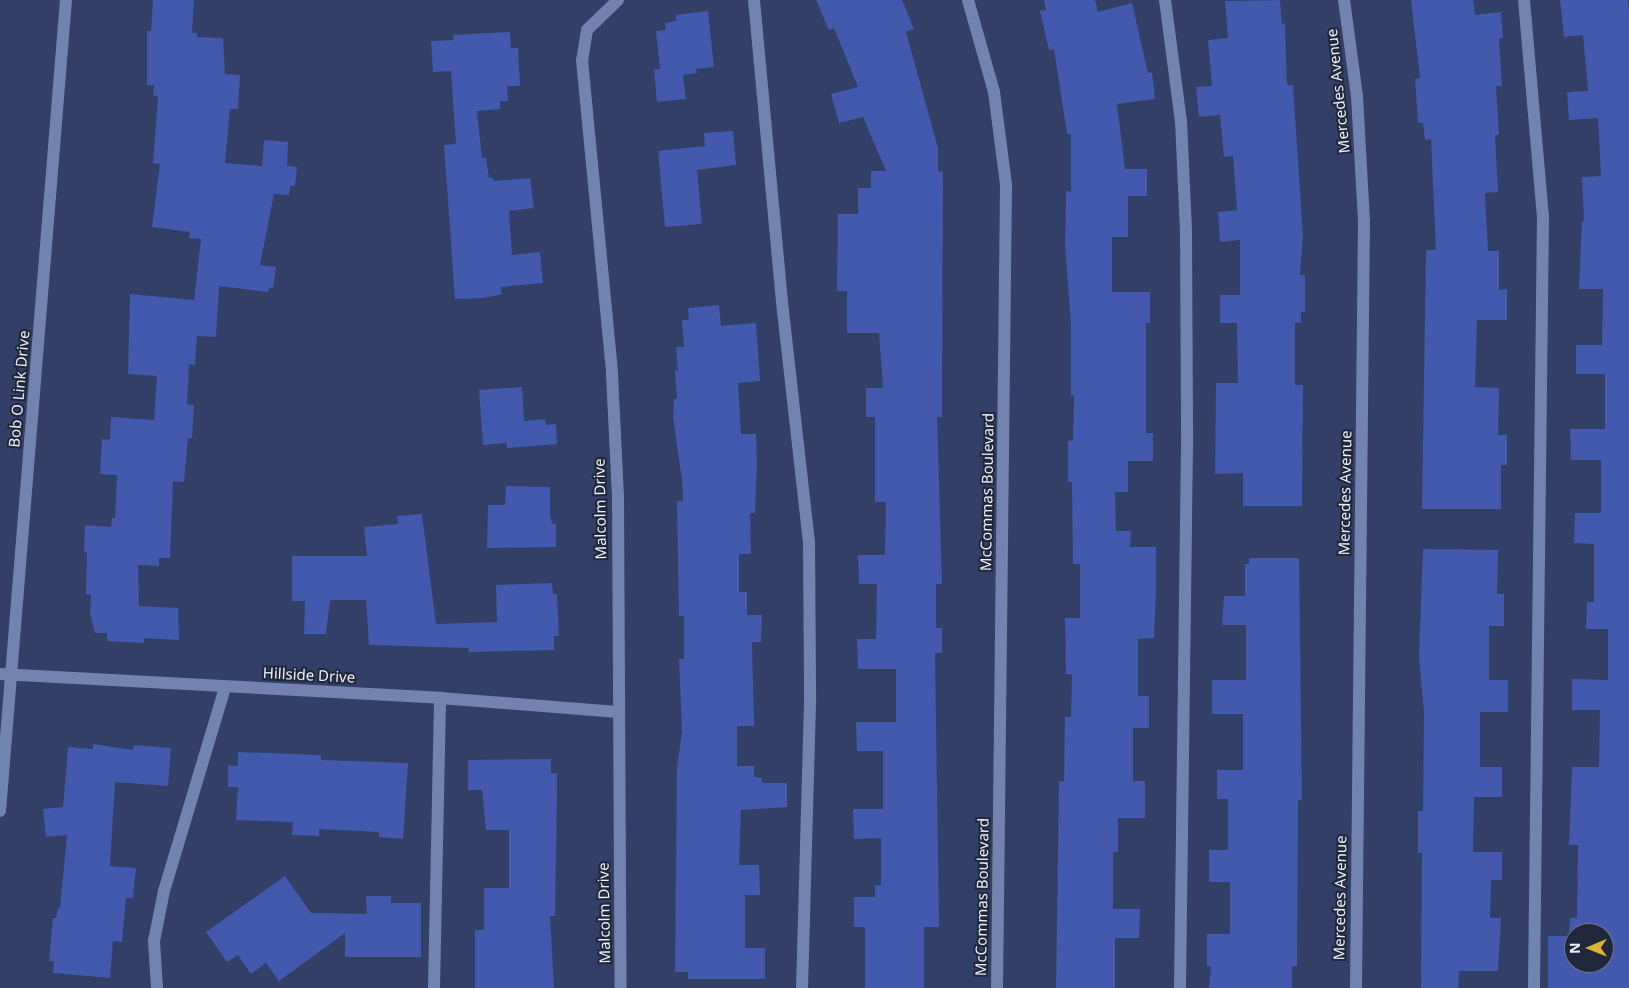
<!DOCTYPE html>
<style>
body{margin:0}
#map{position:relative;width:1629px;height:988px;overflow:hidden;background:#323f67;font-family:"Noto Sans",sans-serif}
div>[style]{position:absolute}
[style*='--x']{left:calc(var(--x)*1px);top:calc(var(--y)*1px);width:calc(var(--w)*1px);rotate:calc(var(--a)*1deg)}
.building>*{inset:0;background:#4259ad}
.lane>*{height:12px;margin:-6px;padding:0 6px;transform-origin:6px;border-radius:6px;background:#7383b0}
.street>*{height:12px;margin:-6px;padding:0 6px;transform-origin:6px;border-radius:6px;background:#7383b0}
span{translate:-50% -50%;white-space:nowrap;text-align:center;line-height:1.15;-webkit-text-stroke:4px #21273a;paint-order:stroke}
.street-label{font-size:15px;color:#ecf0fa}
.north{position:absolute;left:1564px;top:923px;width:50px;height:50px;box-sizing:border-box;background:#21273a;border:1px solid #727787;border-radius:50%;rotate:269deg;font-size:14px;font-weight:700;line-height:20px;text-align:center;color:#ecf0fa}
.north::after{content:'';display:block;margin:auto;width:18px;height:22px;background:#dcb233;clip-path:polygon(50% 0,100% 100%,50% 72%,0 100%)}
</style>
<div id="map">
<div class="building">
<div style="clip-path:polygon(153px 0,194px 0,192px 33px,197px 33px,197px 37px,223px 38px,225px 74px,240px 75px,238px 109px,230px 109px,225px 163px,262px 166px,264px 140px,288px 142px,287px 166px,297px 167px,295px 186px,290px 186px,289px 195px,274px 194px,260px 265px,276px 267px,273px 288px,269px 288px,268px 292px,219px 286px,216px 337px,197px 336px,195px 365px,189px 364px,187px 404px,194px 405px,192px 439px,188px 438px,184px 482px,173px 481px,170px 558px,159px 558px,159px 566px,138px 565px,139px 606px,178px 608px,179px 640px,144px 638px,144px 643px,107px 641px,107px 633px,95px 633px,90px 613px,91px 595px,86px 594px,87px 552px,84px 552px,85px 525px,111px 527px,112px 518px,115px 518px,117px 475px,100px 474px,102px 439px,110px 440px,111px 417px,154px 420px,157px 376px,128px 374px,130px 294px,194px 300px,201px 239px,189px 238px,190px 232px,152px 227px,160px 164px,153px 163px,158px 96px,153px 96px,154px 85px,147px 85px,147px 31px,151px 31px)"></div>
<div style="clip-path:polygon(816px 0,902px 0,914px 29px,906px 32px,938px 148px,938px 172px,943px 171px,942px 417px,937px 417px,942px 584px,936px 584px,936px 628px,942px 628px,942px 653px,935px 653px,939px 927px,924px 927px,924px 988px,865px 988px,865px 927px,854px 927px,854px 897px,875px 897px,875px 885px,881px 885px,881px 838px,854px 839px,853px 809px,883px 809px,883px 751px,857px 751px,856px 722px,896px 722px,896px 669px,858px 669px,857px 639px,876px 639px,877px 584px,859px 584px,858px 555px,885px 555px,886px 502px,875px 502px,875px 417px,866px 417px,866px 388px,883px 388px,879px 333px,847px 333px,847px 291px,837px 291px,838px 214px,858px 214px,858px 188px,871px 188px,871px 171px,886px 171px,863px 117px,839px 123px,831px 94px,858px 87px,834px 28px,829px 30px)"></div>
<div style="clip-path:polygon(1044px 0,1095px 0,1098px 12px,1132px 3px,1148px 73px,1152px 72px,1155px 99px,1117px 104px,1125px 169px,1147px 169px,1147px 196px,1128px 196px,1128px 237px,1112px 237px,1112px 292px,1150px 292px,1150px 323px,1146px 323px,1146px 433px,1153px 433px,1153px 461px,1128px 461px,1128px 492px,1115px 492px,1116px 531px,1131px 531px,1130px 547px,1156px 547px,1156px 589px,1154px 638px,1138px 639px,1138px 696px,1149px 696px,1149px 728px,1133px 728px,1133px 781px,1145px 781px,1145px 818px,1118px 818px,1118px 852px,1113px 852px,1113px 909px,1140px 909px,1139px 938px,1115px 938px,1115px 988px,1056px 988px,1059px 781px,1064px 781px,1065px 717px,1071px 717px,1072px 674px,1066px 674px,1065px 618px,1080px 618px,1080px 564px,1073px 564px,1072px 482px,1068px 482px,1068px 441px,1073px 440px,1074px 395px,1071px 396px,1071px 323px,1065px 247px,1066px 191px,1071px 192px,1071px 134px,1067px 134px,1054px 49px,1049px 50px,1040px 11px,1046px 10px)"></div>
<div style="clip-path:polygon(1280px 0,1282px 24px,1285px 23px,1287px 85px,1293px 85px,1303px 236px,1300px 275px,1305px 275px,1305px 312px,1301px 312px,1301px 323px,1295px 323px,1295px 385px,1303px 385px,1302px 506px,1243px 506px,1243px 473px,1215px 474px,1216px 383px,1238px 383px,1237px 323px,1220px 323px,1220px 295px,1240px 295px,1240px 240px,1220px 242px,1218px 212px,1237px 210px,1233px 156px,1224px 157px,1220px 115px,1199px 117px,1196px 87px,1212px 86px,1208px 40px,1228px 38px,1225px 1px)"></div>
<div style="clip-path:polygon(1411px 0,1473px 0,1475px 15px,1501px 12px,1503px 38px,1499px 39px,1502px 86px,1496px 86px,1499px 135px,1495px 135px,1498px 192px,1485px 193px,1488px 251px,1499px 251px,1499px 290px,1507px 289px,1507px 320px,1477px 320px,1475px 387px,1499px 388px,1498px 435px,1507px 435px,1507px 465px,1501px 465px,1501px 509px,1422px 509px,1426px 250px,1436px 250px,1431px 139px,1425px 140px,1423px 123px,1418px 123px,1415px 79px,1420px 78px)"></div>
<div style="clip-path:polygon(evenodd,1560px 0,1628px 0,1629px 14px,1629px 988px,1548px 988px,1548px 936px,1569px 936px,1570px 918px,1577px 918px,1578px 845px,1569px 845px,1572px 767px,1599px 767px,1600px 710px,1572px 710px,1572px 679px,1608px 680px,1608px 629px,1586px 629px,1587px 602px,1594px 602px,1594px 544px,1574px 543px,1575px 513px,1601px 513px,1601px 460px,1571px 460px,1570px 429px,1605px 429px,1605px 374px,1576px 374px,1576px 345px,1602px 345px,1603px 289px,1579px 289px,1582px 221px,1584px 221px,1582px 177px,1601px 176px,1598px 118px,1569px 120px,1567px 92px,1588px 91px,1583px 35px,1564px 37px,1560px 0,1574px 933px,1604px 933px,1604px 963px,1574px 963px,1574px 933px)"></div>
<div style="clip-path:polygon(708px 11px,714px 67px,696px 69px,697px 73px,683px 75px,686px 99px,657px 102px,654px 69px,660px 69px,656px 31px,666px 30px,665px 23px,676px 21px,676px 15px)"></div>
<div style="clip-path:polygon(510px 32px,511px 48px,518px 48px,520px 86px,507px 86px,508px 101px,500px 101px,500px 109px,477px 111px,482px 158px,486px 158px,489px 178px,493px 178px,494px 181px,530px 178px,534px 208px,509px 211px,512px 255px,540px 252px,543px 283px,501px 287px,502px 294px,484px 298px,455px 299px,444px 145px,456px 144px,451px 71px,433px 72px,431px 41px,454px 40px,453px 35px)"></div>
<div style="clip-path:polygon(733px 131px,736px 165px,697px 170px,702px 224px,665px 227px,658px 151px,705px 146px,704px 133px)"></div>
<div style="clip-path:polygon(719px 305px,721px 326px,756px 323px,760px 381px,738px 383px,741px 434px,756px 434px,757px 464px,755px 513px,750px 513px,751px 554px,739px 554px,739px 592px,747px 592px,747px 615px,762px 615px,761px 642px,752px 642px,754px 726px,737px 726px,737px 766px,754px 766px,754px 777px,762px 778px,762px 783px,787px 783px,787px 807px,741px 810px,739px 865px,759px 865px,760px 895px,745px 895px,745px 948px,765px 948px,765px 979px,688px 979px,688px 972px,675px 972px,677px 768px,682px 732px,679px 659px,684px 659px,684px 616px,679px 616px,677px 501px,683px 501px,682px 480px,673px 418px,674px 399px,677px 399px,675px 370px,678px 370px,676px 347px,684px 347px,682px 320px,689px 320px,688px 308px)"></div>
<div style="clip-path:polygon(522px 387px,524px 421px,545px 419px,546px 425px,556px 424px,557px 444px,507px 448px,506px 443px,483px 445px,479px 390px)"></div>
<div style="clip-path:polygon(506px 486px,550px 487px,550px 512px,552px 524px,556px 524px,556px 547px,487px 548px,488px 505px,505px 505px)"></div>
<div style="clip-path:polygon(422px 514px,436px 624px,497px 622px,496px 585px,552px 583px,553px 594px,557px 594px,559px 636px,554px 636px,554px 650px,468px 652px,469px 648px,369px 645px,366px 600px,330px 600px,326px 634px,304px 634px,305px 601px,292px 601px,292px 556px,367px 556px,364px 527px,398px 524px,397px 516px)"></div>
<div style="clip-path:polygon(1423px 549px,1498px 550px,1497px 594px,1504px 594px,1504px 626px,1489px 626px,1489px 680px,1508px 680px,1508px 712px,1480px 712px,1480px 767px,1502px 767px,1502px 797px,1474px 797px,1473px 852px,1502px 852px,1502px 880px,1491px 880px,1490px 918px,1501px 918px,1498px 971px,1459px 971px,1458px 988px,1421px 988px,1422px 853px,1418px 853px,1418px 811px,1423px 811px,1424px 712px,1419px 657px)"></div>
<div style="clip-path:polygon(1249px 558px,1299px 558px,1302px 800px,1298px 800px,1297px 966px,1292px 966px,1292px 988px,1209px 988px,1211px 966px,1207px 966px,1207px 934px,1230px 934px,1230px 882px,1209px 882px,1209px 850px,1228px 850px,1228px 799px,1217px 799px,1217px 770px,1243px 770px,1243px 714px,1212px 714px,1212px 680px,1246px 680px,1246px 625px,1222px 625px,1224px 596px,1245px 596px,1245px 564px,1249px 564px)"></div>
<div style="clip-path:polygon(93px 744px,133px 750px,134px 745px,171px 748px,168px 786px,115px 782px,110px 866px,136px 868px,133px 898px,126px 898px,122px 942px,113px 941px,110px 978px,53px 973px,54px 961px,49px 961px,53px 918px,56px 918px,58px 908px,60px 908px,67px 835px,46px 837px,43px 809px,63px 807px,68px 747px,93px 749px)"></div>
<div style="clip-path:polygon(238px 752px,321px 755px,321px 760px,408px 763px,403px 839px,379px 837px,379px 832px,319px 829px,319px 836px,292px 835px,293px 822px,236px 820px,238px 787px,228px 787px,228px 765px,238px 766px)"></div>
<div style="clip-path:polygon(551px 759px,551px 773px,557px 773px,557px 794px,555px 916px,550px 916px,554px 988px,475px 988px,475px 930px,484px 930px,484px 888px,509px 888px,509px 830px,486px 830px,482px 790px,468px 790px,468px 760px)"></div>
<div style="clip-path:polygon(285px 876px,311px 913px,367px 914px,366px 896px,391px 896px,391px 903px,421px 903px,421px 957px,345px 957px,345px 933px,279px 981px,266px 963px,251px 974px,238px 955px,227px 962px,206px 932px)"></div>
</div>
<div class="lane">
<div style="--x:754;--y:0;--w:312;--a:84.7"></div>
<div style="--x:783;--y:311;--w:231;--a:83.6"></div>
<div style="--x:809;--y:541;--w:162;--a:89.6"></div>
<div style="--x:810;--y:703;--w:285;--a:91.6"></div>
<div style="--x:1165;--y:0;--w:122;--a:82.5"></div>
<div style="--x:1181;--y:121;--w:112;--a:87.4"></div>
<div style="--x:1186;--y:233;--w:212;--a:89.7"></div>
<div style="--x:1187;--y:445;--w:543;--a:90.74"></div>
<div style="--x:1524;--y:0;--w:217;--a:85"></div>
<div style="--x:1543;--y:216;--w:772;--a:90.67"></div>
<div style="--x:157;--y:988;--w:47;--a:-93.7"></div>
<div style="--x:154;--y:941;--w:51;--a:-78.7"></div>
<div style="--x:164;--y:891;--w:212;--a:-73.3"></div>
<div style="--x:434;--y:988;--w:290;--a:-88.8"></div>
</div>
<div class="street">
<div style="--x:618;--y:0;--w:43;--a:135.9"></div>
<div style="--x:587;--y:30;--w:30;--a:99"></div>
<div style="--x:582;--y:60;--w:315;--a:84.5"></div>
<div style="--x:612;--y:374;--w:122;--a:87.2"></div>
<div style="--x:618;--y:496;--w:492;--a:89.7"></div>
<div style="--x:968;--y:0;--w:96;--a:74.2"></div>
<div style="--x:994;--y:92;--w:94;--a:82.6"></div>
<div style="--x:1006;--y:185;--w:803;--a:90.64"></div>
<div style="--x:1344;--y:0;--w:97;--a:82.3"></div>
<div style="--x:1357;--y:96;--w:125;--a:86.8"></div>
<div style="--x:1364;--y:221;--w:767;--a:90.6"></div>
<div style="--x:0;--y:674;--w:441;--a:3.1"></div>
<div style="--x:440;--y:698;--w:178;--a:4.5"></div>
<div style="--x:0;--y:811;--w:814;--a:-85.35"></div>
</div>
<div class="street-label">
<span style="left:1338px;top:91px;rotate:-96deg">Mercedes Avenue</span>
<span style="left:19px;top:389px;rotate:-85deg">Bob O Link Drive</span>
<span style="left:987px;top:492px;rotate:-89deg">McCommas Boulevard</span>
<span style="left:1345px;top:493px;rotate:-89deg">Mercedes Avenue</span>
<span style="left:600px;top:509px;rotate:-91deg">Malcolm Drive</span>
<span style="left:309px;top:675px;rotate:3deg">Hillside Drive</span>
<span style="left:982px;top:897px;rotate:-89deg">McCommas Boulevard</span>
<span style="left:1340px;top:898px;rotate:-89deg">Mercedes Avenue</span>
<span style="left:604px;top:913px;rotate:-91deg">Malcolm Drive</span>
</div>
<div class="north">N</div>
</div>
